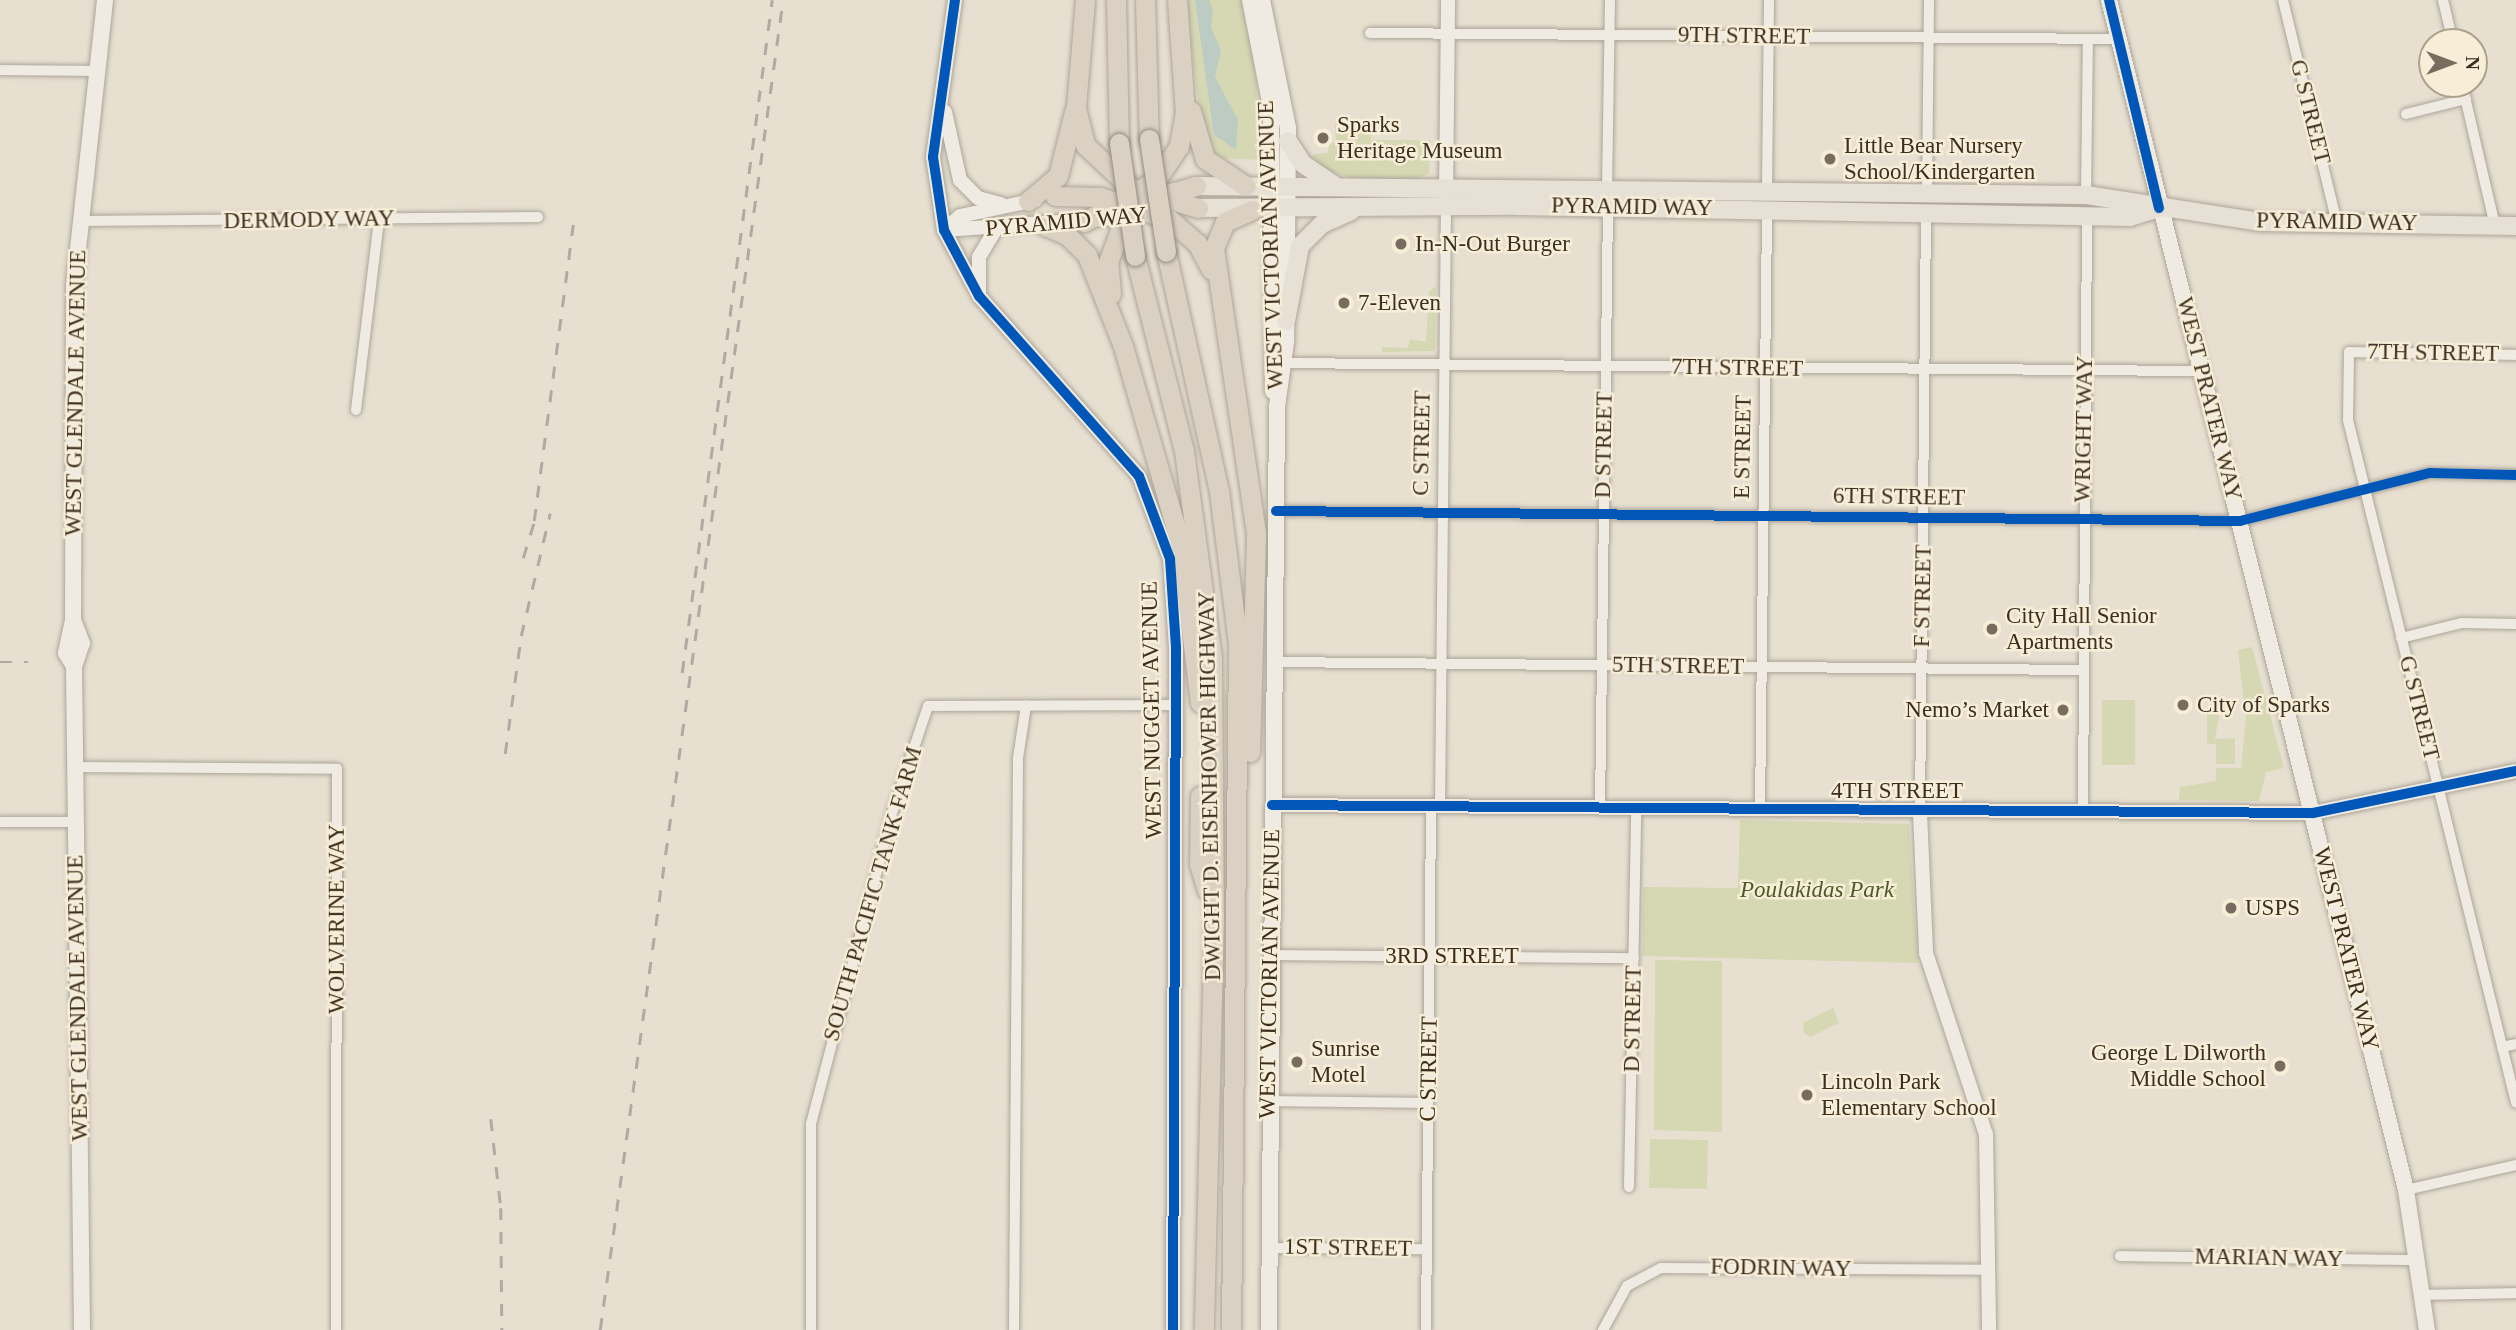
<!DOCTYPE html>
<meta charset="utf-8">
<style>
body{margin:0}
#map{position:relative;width:2516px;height:1330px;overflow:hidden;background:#e7e0d1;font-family:Georgia,serif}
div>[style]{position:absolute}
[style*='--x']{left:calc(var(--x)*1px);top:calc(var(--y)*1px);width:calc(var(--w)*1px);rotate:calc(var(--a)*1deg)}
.green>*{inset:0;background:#d6d7b3}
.water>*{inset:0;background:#bcccc2}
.roads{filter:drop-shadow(0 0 2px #ada599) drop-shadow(0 0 2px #ada599)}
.minor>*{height:10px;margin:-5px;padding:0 5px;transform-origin:5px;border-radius:5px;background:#efebe3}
.tertiary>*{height:14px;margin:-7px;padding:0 7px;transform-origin:7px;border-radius:7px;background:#efebe3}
.secondary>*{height:16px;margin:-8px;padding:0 8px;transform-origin:8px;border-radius:8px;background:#efebe3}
.primary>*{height:18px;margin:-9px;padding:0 9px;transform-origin:9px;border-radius:9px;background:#e6e1d4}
.motorway>*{height:19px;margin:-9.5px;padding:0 9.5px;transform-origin:9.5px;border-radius:9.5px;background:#dad1c2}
.rail>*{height:2.5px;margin-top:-1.25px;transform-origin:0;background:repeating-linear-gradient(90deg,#afaaa2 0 12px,transparent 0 24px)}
.bridges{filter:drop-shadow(0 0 2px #928b80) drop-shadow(0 0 2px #928b80)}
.motorway-bridge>*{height:19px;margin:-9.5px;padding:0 9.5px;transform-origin:9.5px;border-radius:9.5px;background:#dad1c2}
.cycleway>*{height:10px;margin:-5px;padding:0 5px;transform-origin:5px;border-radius:5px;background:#0057b8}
.dots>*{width:19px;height:19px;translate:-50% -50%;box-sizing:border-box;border:4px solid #f7eed8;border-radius:50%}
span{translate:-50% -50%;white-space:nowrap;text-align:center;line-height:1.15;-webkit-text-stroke:5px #f7eed8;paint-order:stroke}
.street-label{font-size:23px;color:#3d2e20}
.poi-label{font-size:23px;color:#3d2e20}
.left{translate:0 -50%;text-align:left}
.right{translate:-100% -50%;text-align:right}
.park-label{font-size:23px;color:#4d5a26;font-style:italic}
.north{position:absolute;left:2418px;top:28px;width:70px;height:70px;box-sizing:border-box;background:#f7eed8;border:2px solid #ada18e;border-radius:50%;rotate:90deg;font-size:19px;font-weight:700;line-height:28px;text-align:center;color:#3d2e20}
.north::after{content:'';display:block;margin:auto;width:24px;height:32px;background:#786c5e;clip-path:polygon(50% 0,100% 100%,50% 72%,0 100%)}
</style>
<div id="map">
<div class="green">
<div style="clip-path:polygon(1185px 0,1248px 0,1264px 160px,1215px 158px,1203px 138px)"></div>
<div style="clip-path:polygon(1371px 122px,1371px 140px,1431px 140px,1429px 173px,1419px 179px,1355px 179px,1313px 166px,1313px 154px,1328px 153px,1329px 143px,1336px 143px,1335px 123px)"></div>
<div style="clip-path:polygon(1436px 286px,1435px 351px,1382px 352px,1382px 347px,1408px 348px,1410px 339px,1426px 342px,1429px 292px)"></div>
<div style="clip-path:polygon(2252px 647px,2284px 768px,2266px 772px,2259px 801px,2179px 800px,2180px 787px,2216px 781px,2216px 768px,2241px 768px,2246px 718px,2238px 650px)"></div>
<div style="clip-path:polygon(2102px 700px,2135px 700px,2135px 765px,2102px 765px)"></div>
<div style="clip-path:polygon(2207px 708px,2220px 709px,2215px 739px,2235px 738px,2235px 764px,2216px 764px,2216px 744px,2207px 744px)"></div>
<div style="clip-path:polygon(1740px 820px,1909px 824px,1918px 963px,1642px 956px,1643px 887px,1738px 888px)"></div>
<div style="clip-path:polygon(1655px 960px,1722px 961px,1722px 1132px,1654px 1130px)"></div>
<div style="clip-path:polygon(1833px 1008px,1839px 1023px,1810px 1037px,1803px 1032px,1804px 1022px)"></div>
<div style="clip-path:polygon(1650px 1139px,1708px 1140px,1707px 1189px,1649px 1188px)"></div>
</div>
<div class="water">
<div style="clip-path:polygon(1195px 0,1209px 0,1213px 10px,1211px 28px,1221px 51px,1215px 77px,1238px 120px,1236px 150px,1214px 135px)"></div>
</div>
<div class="roads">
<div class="minor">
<div style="--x:2283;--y:0;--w:229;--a:76.4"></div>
<div style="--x:2443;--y:0;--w:43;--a:76.6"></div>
<div style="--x:1370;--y:33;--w:748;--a:0.46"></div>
<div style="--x:0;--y:70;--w:97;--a:0.6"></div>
<div style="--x:2462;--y:84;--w:146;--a:76.9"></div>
<div style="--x:2406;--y:114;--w:62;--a:-14"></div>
<div style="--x:1607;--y:190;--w:190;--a:-89.1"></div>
<div style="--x:1767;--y:191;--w:191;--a:-89.4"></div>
<div style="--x:1927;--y:193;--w:193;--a:-89.4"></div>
<div style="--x:2086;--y:195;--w:156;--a:-89.3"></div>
<div style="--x:80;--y:221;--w:458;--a:-0.5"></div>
<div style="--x:2516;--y:355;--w:167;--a:-179"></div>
<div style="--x:2349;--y:352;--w:68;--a:90.8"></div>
<div style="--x:2348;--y:420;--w:703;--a:76.18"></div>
<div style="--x:1277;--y:363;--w:925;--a:0.5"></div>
<div style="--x:356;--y:410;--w:192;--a:-83.1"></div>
<div style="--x:1276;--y:511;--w:964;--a:0.59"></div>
<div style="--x:2240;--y:521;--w:196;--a:-14.2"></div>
<div style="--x:2430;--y:473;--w:86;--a:1.3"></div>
<div style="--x:2401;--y:638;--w:63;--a:-13.8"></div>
<div style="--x:2462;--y:623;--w:54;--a:1.1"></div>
<div style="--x:1274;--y:662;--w:808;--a:0.57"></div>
<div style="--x:76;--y:767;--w:261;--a:0.4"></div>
<div style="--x:337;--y:769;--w:561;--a:90.1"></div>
<div style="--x:1440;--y:808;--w:602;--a:-89.43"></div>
<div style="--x:1600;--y:809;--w:602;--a:-89.24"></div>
<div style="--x:1760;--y:811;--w:602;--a:-89.33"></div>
<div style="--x:1920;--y:813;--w:602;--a:-89.43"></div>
<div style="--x:2083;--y:813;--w:600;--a:-89.62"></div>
<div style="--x:0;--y:822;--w:76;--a:0"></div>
<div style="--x:1270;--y:955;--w:364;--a:0.5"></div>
<div style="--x:2502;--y:1047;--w:14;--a:-12"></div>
<div style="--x:1269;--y:1101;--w:159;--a:0.7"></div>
<div style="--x:1629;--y:1187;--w:377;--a:-88.9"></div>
<div style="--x:2406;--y:1190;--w:113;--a:-12.8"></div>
<div style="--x:1269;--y:1248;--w:158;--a:0.4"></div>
<div style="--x:2120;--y:1256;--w:299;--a:0.8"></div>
<div style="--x:2424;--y:1295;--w:92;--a:-1.2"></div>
<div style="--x:811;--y:1330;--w:206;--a:-90"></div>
<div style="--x:811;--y:1124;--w:318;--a:-75.4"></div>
<div style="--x:891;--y:816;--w:116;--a:-71.4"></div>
<div style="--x:928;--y:706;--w:248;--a:-0.2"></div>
<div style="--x:1014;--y:1330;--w:572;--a:-89.6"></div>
<div style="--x:1018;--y:758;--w:53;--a:-81.3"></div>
<div style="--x:1426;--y:1330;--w:522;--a:-89.45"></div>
<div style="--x:1603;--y:1330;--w:50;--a:-61.4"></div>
<div style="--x:1627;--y:1286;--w:38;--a:-28"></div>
<div style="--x:1661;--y:1268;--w:329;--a:0.3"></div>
</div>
<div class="tertiary">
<div style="--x:955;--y:0;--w:159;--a:98"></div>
<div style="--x:933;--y:157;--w:74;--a:81.4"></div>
<div style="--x:944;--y:230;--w:75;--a:62.1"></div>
<div style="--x:979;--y:296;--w:241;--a:48.4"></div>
<div style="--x:1139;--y:476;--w:89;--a:69.5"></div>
<div style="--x:1170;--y:559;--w:89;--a:86.1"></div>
<div style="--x:1176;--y:648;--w:682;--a:90.25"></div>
<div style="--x:945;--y:112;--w:70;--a:77.6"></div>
<div style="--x:960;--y:180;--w:25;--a:45"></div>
<div style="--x:978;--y:198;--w:24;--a:15"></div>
<div style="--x:1446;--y:197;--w:197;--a:-89.4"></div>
<div style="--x:944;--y:230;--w:21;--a:-41"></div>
<div style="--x:960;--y:216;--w:77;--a:-12"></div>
<div style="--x:944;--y:230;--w:186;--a:-4"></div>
<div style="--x:979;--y:294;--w:37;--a:-90"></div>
<div style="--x:979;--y:257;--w:31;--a:-59"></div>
<div style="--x:1272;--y:805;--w:1041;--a:0.44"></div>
<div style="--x:2313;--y:813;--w:207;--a:-11.7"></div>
<div style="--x:1920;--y:813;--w:140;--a:87.5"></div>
<div style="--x:1926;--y:953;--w:191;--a:71.7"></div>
<div style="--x:1986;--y:1134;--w:196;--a:89.1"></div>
</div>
<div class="secondary">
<div style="--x:1250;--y:0;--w:109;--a:78.9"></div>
<div style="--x:1271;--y:107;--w:284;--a:89.6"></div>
<div style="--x:1262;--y:0;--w:131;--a:78.5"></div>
<div style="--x:1288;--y:128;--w:214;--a:90.5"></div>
<div style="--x:1286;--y:342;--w:66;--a:97.9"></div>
<div style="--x:1277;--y:407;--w:923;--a:90.5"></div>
<div style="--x:2109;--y:0;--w:1227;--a:75.99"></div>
<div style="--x:2406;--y:1190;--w:142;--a:81.5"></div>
<div style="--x:73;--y:620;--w:25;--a:69"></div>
<div style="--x:82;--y:643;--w:24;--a:109"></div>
<div style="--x:74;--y:666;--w:664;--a:89.31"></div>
<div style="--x:74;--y:666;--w:15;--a:-122"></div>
<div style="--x:66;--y:653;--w:34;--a:-78"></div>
<div style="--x:73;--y:620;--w:334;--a:-89.8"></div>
<div style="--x:74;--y:286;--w:288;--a:-83.8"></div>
</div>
<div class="primary">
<div style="--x:1288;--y:141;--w:27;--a:57"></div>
<div style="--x:1303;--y:164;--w:41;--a:34.1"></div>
<div style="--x:1196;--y:186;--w:890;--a:0.58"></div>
<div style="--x:2086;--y:195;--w:176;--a:8.8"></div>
<div style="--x:2260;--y:222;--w:256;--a:0.9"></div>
<div style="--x:1198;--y:208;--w:319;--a:-0.4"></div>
<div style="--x:1517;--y:206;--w:613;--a:1.03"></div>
<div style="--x:2130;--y:217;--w:30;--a:-17"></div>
<div style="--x:1286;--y:321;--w:76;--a:-79.4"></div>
<div style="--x:1300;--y:246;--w:31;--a:-45"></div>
<div style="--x:1322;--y:224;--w:32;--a:-24"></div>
</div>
<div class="motorway">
<div style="--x:1085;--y:0;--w:108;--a:94.8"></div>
<div style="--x:1076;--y:108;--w:38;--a:76"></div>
<div style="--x:1085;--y:145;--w:63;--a:43.1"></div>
<div style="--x:1131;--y:188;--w:70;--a:16.6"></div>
<div style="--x:1116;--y:0;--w:143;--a:88.8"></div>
<div style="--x:1145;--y:0;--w:139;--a:88.4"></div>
<div style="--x:1191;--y:111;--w:50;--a:73.7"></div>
<div style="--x:1205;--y:159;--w:49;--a:33.4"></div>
<div style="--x:1055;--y:196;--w:45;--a:1.3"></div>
<div style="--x:1100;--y:197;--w:72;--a:17.7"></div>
<div style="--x:1169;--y:219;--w:37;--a:41"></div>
<div style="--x:1197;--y:243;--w:30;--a:62"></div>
<div style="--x:1028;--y:201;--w:39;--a:-40"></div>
<div style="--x:1058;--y:176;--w:66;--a:-76"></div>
<div style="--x:1084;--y:222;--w:83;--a:-30.3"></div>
<div style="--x:1156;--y:180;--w:41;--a:-55.9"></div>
<div style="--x:1179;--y:146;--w:34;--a:-80"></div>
<div style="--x:1185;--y:113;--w:113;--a:-94"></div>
<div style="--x:1045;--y:226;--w:24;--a:22"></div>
<div style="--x:1067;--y:235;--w:28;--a:45"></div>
<div style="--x:1087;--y:255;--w:98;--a:68.4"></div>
<div style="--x:1123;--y:346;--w:208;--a:73.8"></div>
<div style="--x:1181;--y:546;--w:158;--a:83.1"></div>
<div style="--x:1166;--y:252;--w:245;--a:77.5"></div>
<div style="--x:1219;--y:491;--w:153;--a:82.9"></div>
<div style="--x:1238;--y:643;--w:687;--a:90.58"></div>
<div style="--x:1135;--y:256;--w:201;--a:75.9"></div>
<div style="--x:1184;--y:451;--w:209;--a:82.3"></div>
<div style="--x:1212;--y:658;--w:257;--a:89.6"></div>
<div style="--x:1214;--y:915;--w:415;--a:91.4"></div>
<div style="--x:1111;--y:294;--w:32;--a:-95"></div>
<div style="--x:1108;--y:262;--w:43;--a:-69.4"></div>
<div style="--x:1123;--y:222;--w:35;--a:-41"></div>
<div style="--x:1149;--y:199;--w:49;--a:-15.5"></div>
<div style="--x:1250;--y:752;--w:219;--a:-88.4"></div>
<div style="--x:1256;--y:533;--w:288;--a:-98.4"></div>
<div style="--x:1214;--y:248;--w:28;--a:-67"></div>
<div style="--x:1225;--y:222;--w:30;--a:-24"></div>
<div style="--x:1200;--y:796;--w:68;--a:90.8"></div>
<div style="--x:1199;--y:864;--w:28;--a:73"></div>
</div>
</div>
<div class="rail">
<div style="--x:523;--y:558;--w:39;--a:-73"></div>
<div style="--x:534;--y:521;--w:299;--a:-82.5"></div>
<div style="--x:0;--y:662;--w:28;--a:0"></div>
<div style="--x:682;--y:673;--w:679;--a:-82.38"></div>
<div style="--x:505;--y:754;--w:119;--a:-82.3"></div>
<div style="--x:521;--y:636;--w:126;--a:-76.7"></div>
<div style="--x:491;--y:1119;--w:90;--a:83.6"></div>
<div style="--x:501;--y:1208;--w:122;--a:89.5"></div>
<div style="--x:600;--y:1330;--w:1343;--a:-82.17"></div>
</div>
<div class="bridges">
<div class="motorway-bridge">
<div style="--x:1149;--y:139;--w:114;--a:81.4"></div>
<div style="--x:1119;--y:143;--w:114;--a:81.9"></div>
</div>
</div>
<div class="cycleway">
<div style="--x:955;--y:0;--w:159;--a:98"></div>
<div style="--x:933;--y:157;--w:74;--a:81.4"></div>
<div style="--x:944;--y:230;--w:75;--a:62.1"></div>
<div style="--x:979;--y:296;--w:241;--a:48.4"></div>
<div style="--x:1139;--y:476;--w:89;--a:69.5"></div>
<div style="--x:1170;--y:559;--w:89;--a:86.1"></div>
<div style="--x:1176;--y:648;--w:682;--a:90.25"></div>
<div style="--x:2109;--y:0;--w:214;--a:76.5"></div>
<div style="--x:1276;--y:511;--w:964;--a:0.59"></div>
<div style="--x:2240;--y:521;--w:196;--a:-14.2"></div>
<div style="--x:2430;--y:473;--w:86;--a:1.3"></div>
<div style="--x:1272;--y:805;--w:1041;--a:0.44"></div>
<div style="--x:2313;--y:813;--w:207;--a:-11.7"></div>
</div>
<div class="dots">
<div style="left:1323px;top:138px;background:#786c5e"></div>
<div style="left:1830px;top:159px;background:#786c5e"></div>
<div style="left:1401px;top:244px;background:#786c5e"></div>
<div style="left:1344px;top:303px;background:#786c5e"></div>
<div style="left:1992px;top:629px;background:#786c5e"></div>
<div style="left:2183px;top:705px;background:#786c5e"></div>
<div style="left:2063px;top:710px;background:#786c5e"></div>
<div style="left:2231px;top:908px;background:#786c5e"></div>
<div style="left:1297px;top:1062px;background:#786c5e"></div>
<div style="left:2280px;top:1066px;background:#786c5e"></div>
<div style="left:1807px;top:1095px;background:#786c5e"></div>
</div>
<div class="street-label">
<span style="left:1744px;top:36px;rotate:1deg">9TH STREET</span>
<span style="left:2310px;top:112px;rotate:76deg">G STREET</span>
<span style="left:1632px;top:207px;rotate:1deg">PYRAMID WAY</span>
<span style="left:309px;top:220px;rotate:-1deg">DERMODY WAY</span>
<span style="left:1066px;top:222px;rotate:-5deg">PYRAMID WAY</span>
<span style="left:2337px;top:222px;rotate:1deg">PYRAMID WAY</span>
<span style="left:1271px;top:245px;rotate:-92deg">WEST VICTORIAN AVENUE</span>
<span style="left:2433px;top:353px;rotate:1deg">7TH STREET</span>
<span style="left:1737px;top:368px;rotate:1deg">7TH STREET</span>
<span style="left:76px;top:393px;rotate:-89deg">WEST GLENDALE AVENUE</span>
<span style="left:2209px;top:399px;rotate:76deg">WEST PRATER WAY</span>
<span style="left:2084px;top:429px;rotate:-89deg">WRIGHT WAY</span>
<span style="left:1422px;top:443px;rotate:-89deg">C STREET</span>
<span style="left:1604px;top:445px;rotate:-89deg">D STREET</span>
<span style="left:1743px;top:447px;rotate:-89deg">E STREET</span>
<span style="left:1899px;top:497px;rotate:1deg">6TH STREET</span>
<span style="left:1923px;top:596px;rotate:-89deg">F STREET</span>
<span style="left:1678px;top:666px;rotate:1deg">5TH STREET</span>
<span style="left:2419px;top:708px;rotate:76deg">G STREET</span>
<span style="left:1152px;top:710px;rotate:-91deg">WEST NUGGET AVENUE</span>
<span style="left:1210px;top:786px;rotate:-91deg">DWIGHT D. EISENHOWER HIGHWAY</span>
<span style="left:1897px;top:791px">4TH STREET</span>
<span style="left:873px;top:894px;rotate:-74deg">SOUTH PACIFIC TANK FARM</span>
<span style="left:337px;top:919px;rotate:-90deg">WOLVERINE WAY</span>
<span style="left:2346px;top:949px;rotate:76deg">WEST PRATER WAY</span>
<span style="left:1452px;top:956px">3RD STREET</span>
<span style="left:1270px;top:974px;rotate:-89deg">WEST VICTORIAN AVENUE</span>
<span style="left:78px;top:998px;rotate:-91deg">WEST GLENDALE AVENUE</span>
<span style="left:1633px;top:1019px;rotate:-89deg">D STREET</span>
<span style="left:1429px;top:1069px;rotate:-89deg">C STREET</span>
<span style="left:1348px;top:1248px;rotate:1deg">1ST STREET</span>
<span style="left:2269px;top:1258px;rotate:1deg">MARIAN WAY</span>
<span style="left:1781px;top:1268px;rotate:1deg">FODRIN WAY</span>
</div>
<div class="poi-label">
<span class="left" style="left:1337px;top:138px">Sparks<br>Heritage Museum</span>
<span class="left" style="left:1844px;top:159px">Little Bear Nursery<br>School/Kindergarten</span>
<span class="left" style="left:1415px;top:244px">In-N-Out Burger</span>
<span class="left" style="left:1358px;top:303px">7-Eleven</span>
<span class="left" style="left:2006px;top:629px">City Hall Senior<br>Apartments</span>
<span class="left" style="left:2197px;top:705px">City of Sparks</span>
<span class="right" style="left:2049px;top:710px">Nemo’s Market</span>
<span class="left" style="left:2245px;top:908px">USPS</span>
<span class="left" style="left:1311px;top:1062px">Sunrise<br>Motel</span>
<span class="right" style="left:2266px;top:1066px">George L Dilworth<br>Middle School</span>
<span class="left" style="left:1821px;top:1095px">Lincoln Park<br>Elementary School</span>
</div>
<div class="park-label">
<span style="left:1817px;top:890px">Poulakidas Park</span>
</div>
<div class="north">N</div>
</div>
